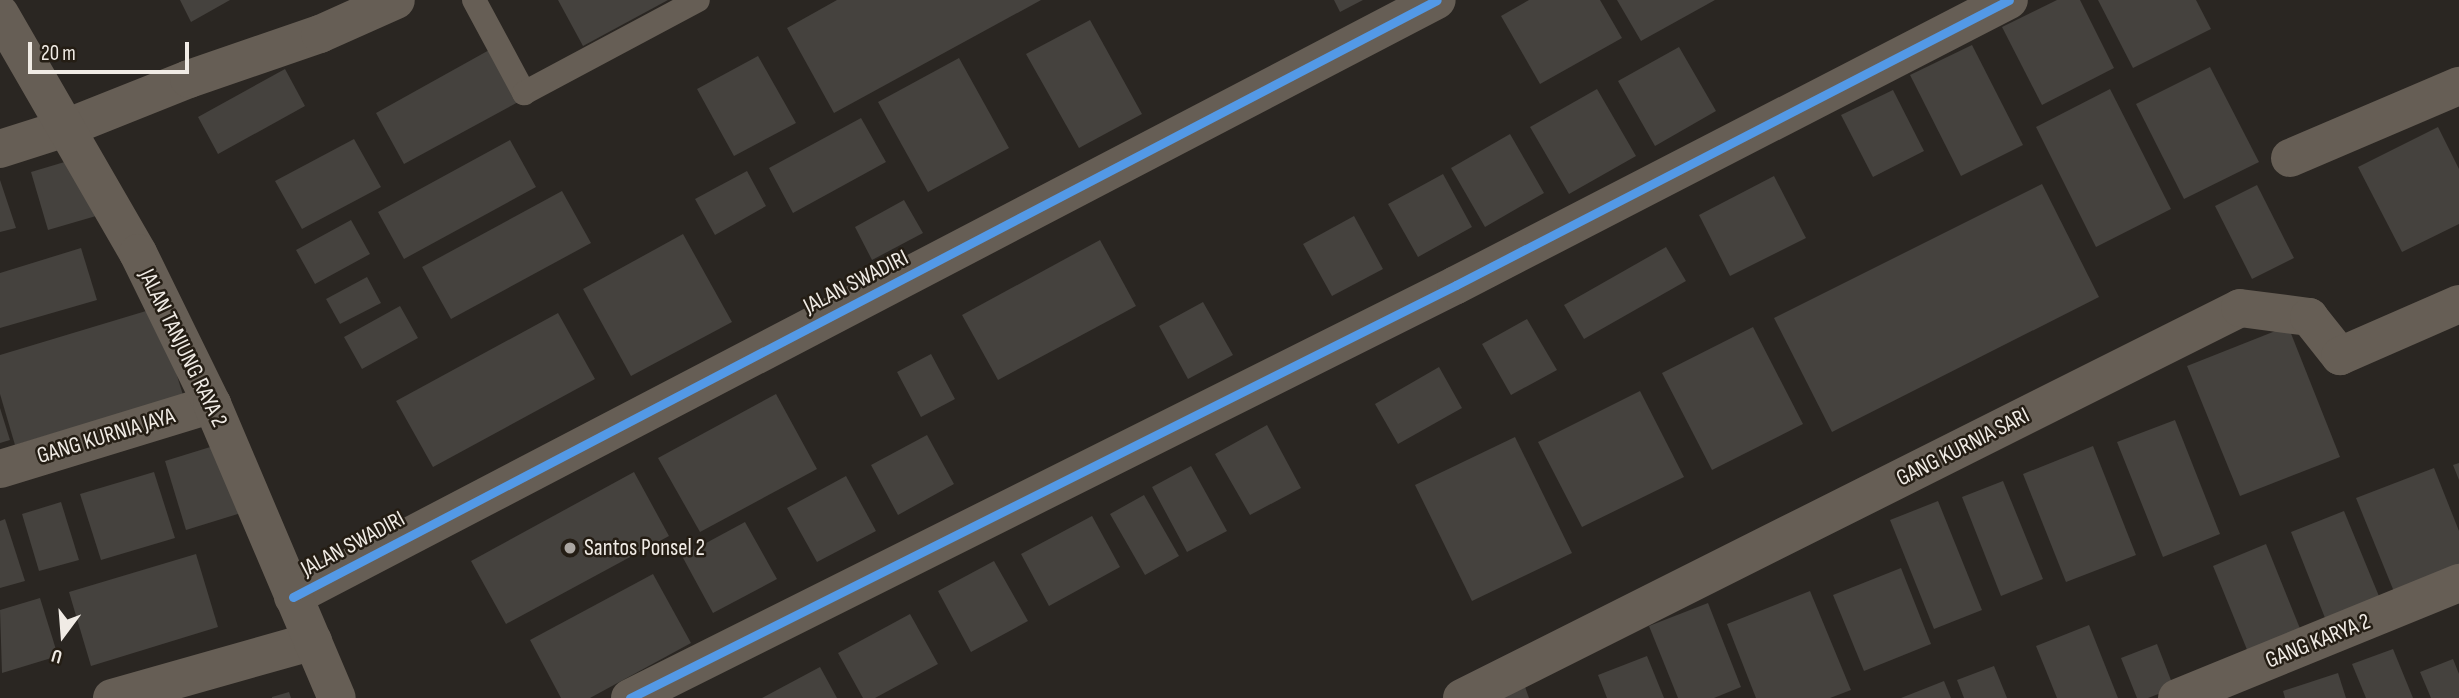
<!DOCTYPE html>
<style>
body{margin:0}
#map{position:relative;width:2459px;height:698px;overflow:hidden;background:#2a2622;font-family:"Sofia Sans Condensed",sans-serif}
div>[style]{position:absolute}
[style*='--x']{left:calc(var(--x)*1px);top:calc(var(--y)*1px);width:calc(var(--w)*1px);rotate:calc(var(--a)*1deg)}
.building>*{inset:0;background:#45423e}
.service>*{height:24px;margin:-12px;padding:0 12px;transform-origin:12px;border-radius:12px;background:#665e55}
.minor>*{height:38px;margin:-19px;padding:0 19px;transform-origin:19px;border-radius:19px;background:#665e55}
.tertiary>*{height:38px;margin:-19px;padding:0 19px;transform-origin:19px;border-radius:19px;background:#665e55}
.cycleway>*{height:9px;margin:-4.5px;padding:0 4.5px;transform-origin:4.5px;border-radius:4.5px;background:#5399e6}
.dots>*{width:19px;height:19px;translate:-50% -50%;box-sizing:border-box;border:4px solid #241d14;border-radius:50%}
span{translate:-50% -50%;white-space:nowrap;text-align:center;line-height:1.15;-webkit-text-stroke:5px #241d14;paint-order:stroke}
.street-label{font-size:23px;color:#f0ebe5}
.poi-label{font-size:23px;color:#f0ebe5}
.left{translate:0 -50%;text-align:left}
.north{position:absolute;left:28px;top:600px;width:70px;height:70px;-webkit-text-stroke:5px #241d14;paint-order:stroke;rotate:196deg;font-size:19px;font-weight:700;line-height:28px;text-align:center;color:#f0ebe5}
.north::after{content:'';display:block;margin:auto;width:24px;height:32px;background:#f0ebe5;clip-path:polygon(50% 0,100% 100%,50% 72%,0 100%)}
.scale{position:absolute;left:28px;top:42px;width:161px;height:32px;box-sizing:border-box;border:4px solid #f0ebe5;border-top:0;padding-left:9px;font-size:21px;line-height:24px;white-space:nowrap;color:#f0ebe5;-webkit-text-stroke:5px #241d14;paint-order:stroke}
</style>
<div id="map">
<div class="building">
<div style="clip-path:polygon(180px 0,230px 0,191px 22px)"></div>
<div style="clip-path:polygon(558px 0,668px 0,583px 46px)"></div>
<div style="clip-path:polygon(837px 0,1041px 0,834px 113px,787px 28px)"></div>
<div style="clip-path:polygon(1334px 0,1363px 0,1340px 12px)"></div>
<div style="clip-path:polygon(1529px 0,1600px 0,1622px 38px,1540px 84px,1501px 16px)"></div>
<div style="clip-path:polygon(1617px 0,1715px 0,1641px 41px)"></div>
<div style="clip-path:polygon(2057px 0,2080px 0,2114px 68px,2042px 105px,2002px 27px)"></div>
<div style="clip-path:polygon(2098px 0,2196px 0,2211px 29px,2133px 68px)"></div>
<div style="clip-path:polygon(1090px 20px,1142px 114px,1079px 148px,1026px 54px)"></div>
<div style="clip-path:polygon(1972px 45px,2023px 145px,1961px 176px,1910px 75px)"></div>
<div style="clip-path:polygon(1679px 47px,1716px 111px,1655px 146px,1618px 81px)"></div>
<div style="clip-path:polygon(491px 49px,520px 101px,404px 164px,376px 113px)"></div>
<div style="clip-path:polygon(758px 56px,796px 123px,734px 156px,697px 89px)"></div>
<div style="clip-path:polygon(959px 58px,1009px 148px,928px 192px,878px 102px)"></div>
<div style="clip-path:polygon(2210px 67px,2259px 162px,2184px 199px,2136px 104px)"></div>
<div style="clip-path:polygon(285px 69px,305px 106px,218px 154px,198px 117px)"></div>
<div style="clip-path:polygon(1597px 89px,1636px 156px,1569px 194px,1530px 127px)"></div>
<div style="clip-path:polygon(2110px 89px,2171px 209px,2096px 247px,2036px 127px)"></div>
<div style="clip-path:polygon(1893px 90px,1924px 151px,1873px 177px,1841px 115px)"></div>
<div style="clip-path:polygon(861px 118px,886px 162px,793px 213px,769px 168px)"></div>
<div style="clip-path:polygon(2438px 127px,2459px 169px,2459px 224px,2402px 252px,2358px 167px)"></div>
<div style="clip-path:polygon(1510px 134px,1544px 193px,1485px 227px,1451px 168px)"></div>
<div style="clip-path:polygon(354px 139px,381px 187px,302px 229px,275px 181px)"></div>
<div style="clip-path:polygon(510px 140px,536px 187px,404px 259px,378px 212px)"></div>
<div style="clip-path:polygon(78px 158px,96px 216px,48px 230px,31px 172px)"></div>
<div style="clip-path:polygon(747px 171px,766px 206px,715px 235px,695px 199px)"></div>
<div style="clip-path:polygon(1443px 174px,1472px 227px,1418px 257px,1388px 204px)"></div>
<div style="clip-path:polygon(1774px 176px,1806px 238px,1730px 276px,1699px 215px)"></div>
<div style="clip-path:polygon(0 180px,16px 228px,0 232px)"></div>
<div style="clip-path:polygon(2042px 184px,2099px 297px,1832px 432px,1774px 318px)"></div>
<div style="clip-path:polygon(2257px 185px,2294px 258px,2252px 279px,2215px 206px)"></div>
<div style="clip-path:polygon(562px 191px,591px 243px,451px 319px,422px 267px)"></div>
<div style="clip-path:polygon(904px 200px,923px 233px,872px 260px,855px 227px)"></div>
<div style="clip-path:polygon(1354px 216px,1383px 269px,1332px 296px,1303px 244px)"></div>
<div style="clip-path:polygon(351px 220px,370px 254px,315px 284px,296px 250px)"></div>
<div style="clip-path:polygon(683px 234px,732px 322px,631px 376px,583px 289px)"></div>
<div style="clip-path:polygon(1100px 240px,1136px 306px,998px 380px,962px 315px)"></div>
<div style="clip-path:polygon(1666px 247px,1686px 281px,1584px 339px,1564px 305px)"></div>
<div style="clip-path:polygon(81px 248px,97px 300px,0 328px,0 273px)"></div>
<div style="clip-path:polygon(367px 277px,381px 303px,340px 324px,326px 299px)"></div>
<div style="clip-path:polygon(1203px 302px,1233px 355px,1188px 379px,1159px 326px)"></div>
<div style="clip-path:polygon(400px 306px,418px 338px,362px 369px,344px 337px)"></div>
<div style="clip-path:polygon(156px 308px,183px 395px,15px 445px,0 394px,0 355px)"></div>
<div style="clip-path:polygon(558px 313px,595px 379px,433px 467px,396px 401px)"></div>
<div style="clip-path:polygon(1527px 319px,1557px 370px,1511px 395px,1482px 344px)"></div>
<div style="clip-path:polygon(2288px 326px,2340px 457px,2240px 496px,2187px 366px)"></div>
<div style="clip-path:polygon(1753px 327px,1803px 424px,1712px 470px,1662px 373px)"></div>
<div style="clip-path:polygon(931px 354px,955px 399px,921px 417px,897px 372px)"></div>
<div style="clip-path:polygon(1439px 367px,1462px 408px,1398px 444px,1375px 404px)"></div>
<div style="clip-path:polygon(1640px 391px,1684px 477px,1582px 527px,1538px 442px)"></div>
<div style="clip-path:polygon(776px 394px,817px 469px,700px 532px,658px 458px)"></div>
<div style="clip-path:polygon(0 408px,10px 440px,0 443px)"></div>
<div style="clip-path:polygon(2175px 420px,2220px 534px,2163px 557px,2117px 442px)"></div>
<div style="clip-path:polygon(1267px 425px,1301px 488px,1250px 515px,1215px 454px)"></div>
<div style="clip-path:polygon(927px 435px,954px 484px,898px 515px,871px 465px)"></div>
<div style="clip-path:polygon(1515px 437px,1572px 553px,1472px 601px,1415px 485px)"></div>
<div style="clip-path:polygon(220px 444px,241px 513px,186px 530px,165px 461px)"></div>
<div style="clip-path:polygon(2093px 446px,2136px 555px,2066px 582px,2023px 474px)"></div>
<div style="clip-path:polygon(2459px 463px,2459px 480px,2453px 465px)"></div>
<div style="clip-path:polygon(1191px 466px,1227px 531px,1187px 552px,1152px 487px)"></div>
<div style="clip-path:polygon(2434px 468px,2459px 531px,2459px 581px,2399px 604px,2356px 498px)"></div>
<div style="clip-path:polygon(154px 472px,175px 538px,101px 560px,80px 494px)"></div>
<div style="clip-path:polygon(634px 472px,669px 536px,506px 624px,471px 561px)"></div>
<div style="clip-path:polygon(846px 476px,876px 531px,817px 562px,787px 508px)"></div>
<div style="clip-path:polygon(2003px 481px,2043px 579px,2001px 596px,1962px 497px)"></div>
<div style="clip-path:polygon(1144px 495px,1179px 556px,1145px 575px,1110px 514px)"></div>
<div style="clip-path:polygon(1938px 501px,1982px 610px,1934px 629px,1890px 520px)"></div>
<div style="clip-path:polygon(61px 502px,79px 560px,39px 571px,22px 514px)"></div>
<div style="clip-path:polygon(2344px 511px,2383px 606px,2329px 628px,2291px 532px)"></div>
<div style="clip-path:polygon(1092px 516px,1120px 567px,1049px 606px,1021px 554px)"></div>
<div style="clip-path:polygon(5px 519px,25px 581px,0 588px,0 521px)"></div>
<div style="clip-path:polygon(745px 522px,777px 579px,713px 613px,682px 556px)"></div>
<div style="clip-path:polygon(2266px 544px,2303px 636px,2250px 657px,2213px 566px)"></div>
<div style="clip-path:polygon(196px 554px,218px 627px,91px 666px,69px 592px)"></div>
<div style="clip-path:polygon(994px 561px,1028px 621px,971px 652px,938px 591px)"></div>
<div style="clip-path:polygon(1901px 568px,1931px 644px,1864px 671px,1833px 595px)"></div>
<div style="clip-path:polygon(653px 574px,691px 643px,590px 698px,561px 698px,530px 640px)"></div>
<div style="clip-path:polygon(1810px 591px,1851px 690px,1830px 698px,1756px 698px,1727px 624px)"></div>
<div style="clip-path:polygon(40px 598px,58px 656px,2px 673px,0 610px)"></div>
<div style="clip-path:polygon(1708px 603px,1741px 687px,1714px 698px,1678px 698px,1649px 626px)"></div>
<div style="clip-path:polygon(910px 614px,938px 664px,875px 698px,863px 698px,838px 653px)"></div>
<div style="clip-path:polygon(2089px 625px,2118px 698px,2057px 698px,2036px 646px)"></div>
<div style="clip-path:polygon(2157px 644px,2174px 688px,2148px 698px,2137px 698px,2121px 658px)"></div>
<div style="clip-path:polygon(2393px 649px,2413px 698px,2366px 698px,2352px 664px)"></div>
<div style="clip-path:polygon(1647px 656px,1664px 698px,1607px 698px,1598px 675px)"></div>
<div style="clip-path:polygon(2453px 659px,2459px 674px,2459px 698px,2431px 698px,2420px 672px)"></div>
<div style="clip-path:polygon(1994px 666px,2007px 698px,1964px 698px,1957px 680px)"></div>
<div style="clip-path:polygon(820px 667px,837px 698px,762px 698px)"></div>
<div style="clip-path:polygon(2338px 673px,2346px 698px,2285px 698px,2283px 691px)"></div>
<div style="clip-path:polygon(1944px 681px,1951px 698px,1901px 698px)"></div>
<div style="clip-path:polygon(1524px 684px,1529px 698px,1484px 698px)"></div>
<div style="clip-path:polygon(289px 692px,291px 698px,272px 698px,272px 697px)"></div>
</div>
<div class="service">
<div style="--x:474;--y:0;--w:106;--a:61.7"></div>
<div style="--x:524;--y:93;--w:197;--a:-28.1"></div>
</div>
<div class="minor">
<div style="--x:0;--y:149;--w:69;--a:-17.7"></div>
<div style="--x:66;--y:128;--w:132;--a:-21.7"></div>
<div style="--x:189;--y:79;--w:139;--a:-19"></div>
<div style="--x:320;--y:34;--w:83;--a:-24.1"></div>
<div style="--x:2290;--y:158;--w:184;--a:-23.1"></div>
<div style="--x:0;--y:469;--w:222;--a:-17"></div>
<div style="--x:293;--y:597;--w:1290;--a:-27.56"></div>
<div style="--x:112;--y:698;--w:209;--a:-15.8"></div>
<div style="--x:630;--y:698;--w:923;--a:-26.57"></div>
<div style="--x:1456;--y:285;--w:622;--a:-27.27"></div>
<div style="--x:1462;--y:698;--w:870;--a:-26.62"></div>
<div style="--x:2240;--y:308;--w:70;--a:7.4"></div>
<div style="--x:2309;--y:317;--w:50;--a:51.5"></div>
<div style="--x:2340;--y:356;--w:130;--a:-23.6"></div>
<div style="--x:2177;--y:698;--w:305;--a:-22.2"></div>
</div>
<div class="tertiary">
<div style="--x:0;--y:14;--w:276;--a:60"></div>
<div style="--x:138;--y:253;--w:168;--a:63.9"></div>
<div style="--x:212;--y:404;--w:319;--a:67"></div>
</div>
<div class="cycleway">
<div style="--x:293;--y:597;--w:1290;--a:-27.56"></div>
<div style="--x:630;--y:698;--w:923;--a:-26.57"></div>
<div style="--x:1456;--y:285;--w:622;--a:-27.27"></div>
</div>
<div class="dots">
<div style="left:570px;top:548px;background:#aba6a1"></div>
</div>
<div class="street-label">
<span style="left:856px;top:282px;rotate:-27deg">JALAN SWADIRI</span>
<span style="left:183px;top:348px;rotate:64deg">JALAN TANJUNG RAYA 2</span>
<span style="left:106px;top:436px;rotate:-17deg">GANG KURNIA JAYA</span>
<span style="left:1963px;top:447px;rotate:-27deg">GANG KURNIA SARI</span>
<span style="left:353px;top:544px;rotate:-28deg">JALAN SWADIRI</span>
<span style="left:2318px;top:641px;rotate:-22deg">GANG KARYA 2</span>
</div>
<div class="poi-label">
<span class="left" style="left:584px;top:548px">Santos Ponsel 2</span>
</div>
<div class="north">U</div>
<div class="scale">20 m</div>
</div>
